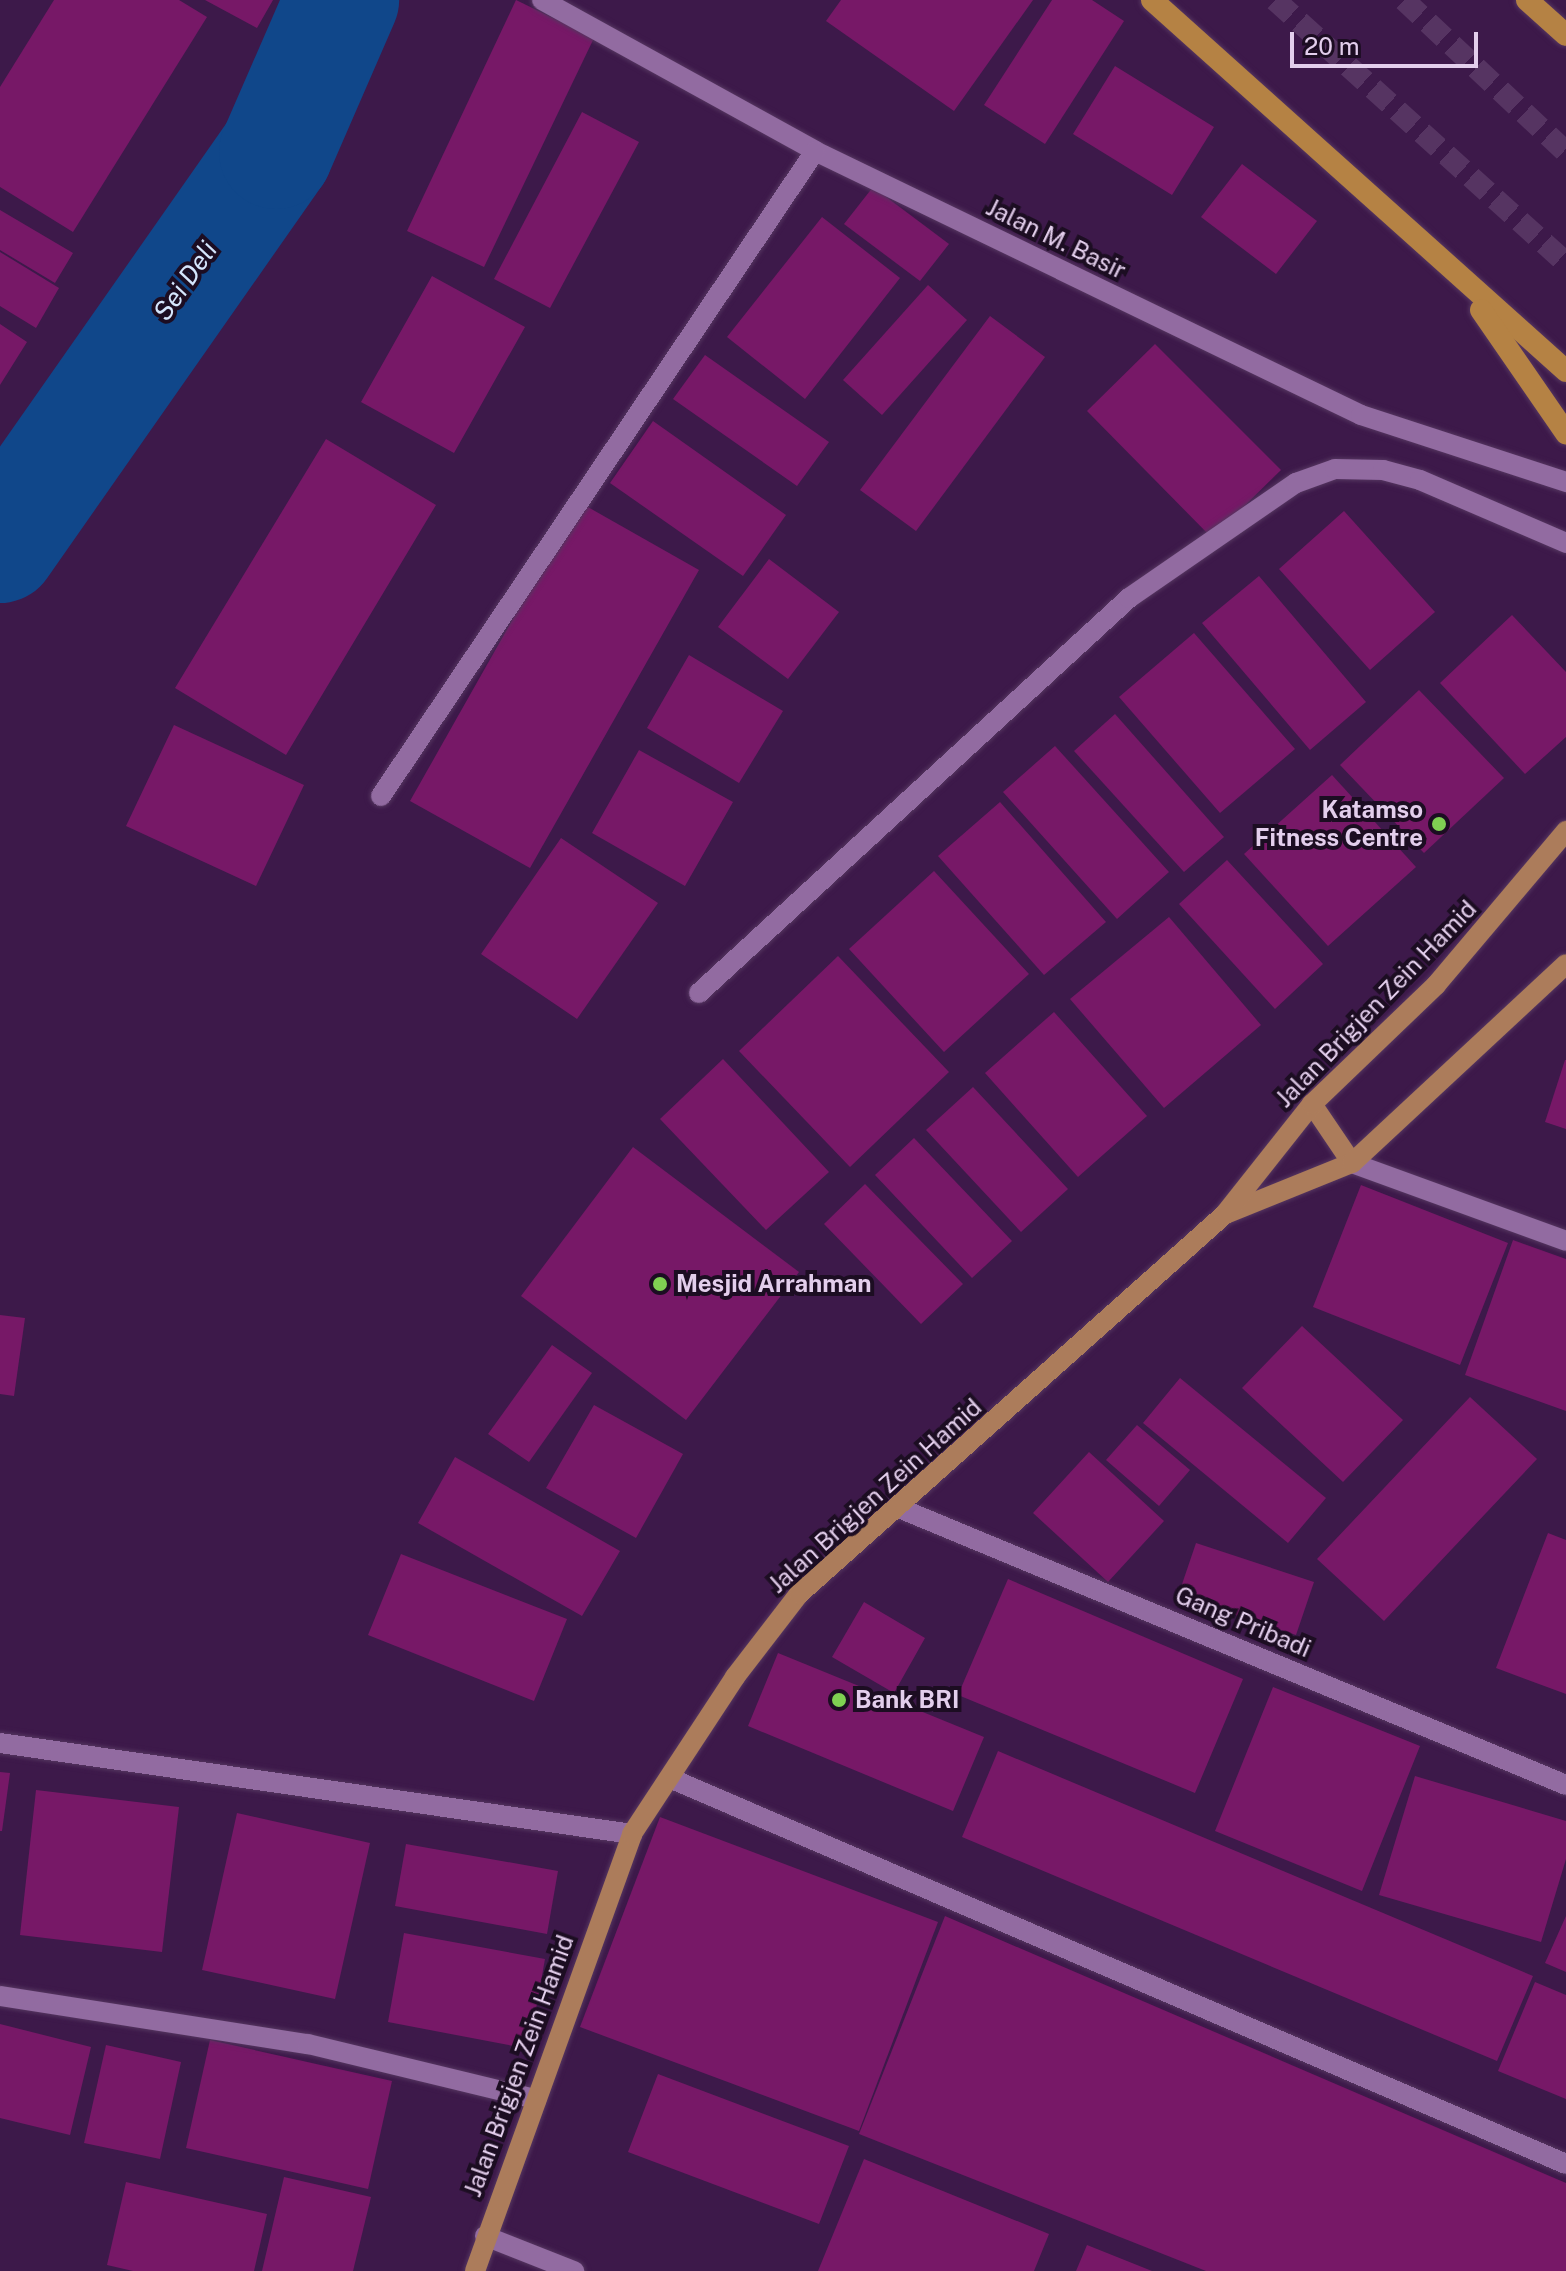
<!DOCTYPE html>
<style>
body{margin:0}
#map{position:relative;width:1566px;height:2271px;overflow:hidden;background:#3d194a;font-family:"Public Sans",sans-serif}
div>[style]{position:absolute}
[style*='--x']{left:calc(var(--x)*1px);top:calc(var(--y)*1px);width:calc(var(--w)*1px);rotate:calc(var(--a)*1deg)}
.river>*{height:114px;margin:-57px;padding:0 57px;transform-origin:57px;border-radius:57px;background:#10478a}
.building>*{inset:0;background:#771867}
.trunk-tunnel>*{height:22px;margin-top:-11px;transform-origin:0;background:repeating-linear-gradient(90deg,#563462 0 22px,transparent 0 33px)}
.roads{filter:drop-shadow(0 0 2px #553660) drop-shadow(0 0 2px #553660)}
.service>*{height:20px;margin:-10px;padding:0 10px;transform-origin:10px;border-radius:10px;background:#926ba1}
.minor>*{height:20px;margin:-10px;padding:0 10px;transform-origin:10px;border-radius:10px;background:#926ba1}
.primary>*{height:20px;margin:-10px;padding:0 10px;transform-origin:10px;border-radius:10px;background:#ac7c5b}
.trunk>*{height:22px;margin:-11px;padding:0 11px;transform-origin:11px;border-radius:11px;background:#b58244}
.dots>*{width:22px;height:22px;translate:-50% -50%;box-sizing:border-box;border:4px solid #1c0d22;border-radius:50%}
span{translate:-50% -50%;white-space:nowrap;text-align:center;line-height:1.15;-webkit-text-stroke:8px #1c0d22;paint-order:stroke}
.street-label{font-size:24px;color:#e3ceec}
.poi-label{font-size:24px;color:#e3ceec;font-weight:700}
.right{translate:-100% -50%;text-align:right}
.left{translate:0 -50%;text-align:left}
.water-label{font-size:26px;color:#d5e6fd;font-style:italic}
.scale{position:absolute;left:1290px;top:32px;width:188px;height:36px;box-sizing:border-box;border:4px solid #e3ceec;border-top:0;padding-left:10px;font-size:24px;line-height:28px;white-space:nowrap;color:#e3ceec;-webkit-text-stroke:6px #1c0d22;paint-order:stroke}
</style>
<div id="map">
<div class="river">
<div style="--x:0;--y:546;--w:481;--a:-55"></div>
<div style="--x:276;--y:152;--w:166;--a:-66.5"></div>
</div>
<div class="building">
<div style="clip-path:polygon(54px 0,179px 0,207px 17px,73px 232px,0 187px,0 87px)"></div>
<div style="clip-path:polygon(205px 0,273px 0,257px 28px)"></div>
<div style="clip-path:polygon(516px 0,594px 38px,484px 267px,407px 231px)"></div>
<div style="clip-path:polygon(841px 0,1033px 0,954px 111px,826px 21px)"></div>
<div style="clip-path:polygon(1052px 0,1092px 0,1124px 21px,1045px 144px,984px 105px)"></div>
<div style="clip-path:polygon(1115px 66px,1214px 127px,1172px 195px,1073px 134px)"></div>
<div style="clip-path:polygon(582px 112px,639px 142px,550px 308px,494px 279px)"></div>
<div style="clip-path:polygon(1242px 164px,1317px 221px,1276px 274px,1201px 217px)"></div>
<div style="clip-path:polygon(873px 187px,949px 244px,920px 281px,844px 224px)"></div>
<div style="clip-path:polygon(0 210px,73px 253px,55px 283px,0 250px)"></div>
<div style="clip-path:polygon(822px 217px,900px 278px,805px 399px,727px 337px)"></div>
<div style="clip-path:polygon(0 252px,59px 288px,36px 328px,0 306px)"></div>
<div style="clip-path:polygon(432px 276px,525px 327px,454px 453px,361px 402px)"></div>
<div style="clip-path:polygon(928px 285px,967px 320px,882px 415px,843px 380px)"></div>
<div style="clip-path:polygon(990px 316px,1045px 357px,916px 531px,860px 490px)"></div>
<div style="clip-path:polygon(0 324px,27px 342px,0 385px)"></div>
<div style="clip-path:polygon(1155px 344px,1281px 470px,1212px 538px,1087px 411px)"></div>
<div style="clip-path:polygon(705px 355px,829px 442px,797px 486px,673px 399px)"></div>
<div style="clip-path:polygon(653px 421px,786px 515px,743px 576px,610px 483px)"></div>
<div style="clip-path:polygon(326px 439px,436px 505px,286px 755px,175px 688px)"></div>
<div style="clip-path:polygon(579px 502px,699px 570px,530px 868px,410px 801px)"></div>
<div style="clip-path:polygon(1344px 511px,1435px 612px,1370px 670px,1279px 569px)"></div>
<div style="clip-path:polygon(769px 559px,839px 612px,788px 679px,718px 627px)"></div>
<div style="clip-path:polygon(1259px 576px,1366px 702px,1310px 750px,1202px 623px)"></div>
<div style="clip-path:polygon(1512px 615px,1566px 672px,1566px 737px,1525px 774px,1440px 683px)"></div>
<div style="clip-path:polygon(1194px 633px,1295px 749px,1220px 813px,1119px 697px)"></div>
<div style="clip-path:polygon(689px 655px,783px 711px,739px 783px,647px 728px)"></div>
<div style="clip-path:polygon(1419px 690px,1504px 778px,1424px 853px,1340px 765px)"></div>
<div style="clip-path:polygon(1115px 714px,1224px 837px,1184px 872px,1074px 751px)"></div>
<div style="clip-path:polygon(174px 725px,304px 785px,256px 886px,126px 826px)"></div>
<div style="clip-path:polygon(1055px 746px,1169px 872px,1117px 919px,1003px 792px)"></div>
<div style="clip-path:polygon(639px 750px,733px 802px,685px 886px,592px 833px)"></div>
<div style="clip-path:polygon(1332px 775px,1416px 867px,1328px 946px,1244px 854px)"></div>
<div style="clip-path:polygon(1000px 802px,1106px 922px,1044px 975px,938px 856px)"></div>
<div style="clip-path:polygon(561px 838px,658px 903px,577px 1019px,481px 954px)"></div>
<div style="clip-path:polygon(1227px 860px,1323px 964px,1275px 1009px,1179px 904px)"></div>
<div style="clip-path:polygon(934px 871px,1029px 974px,944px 1052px,849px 949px)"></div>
<div style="clip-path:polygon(1169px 917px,1261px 1025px,1164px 1108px,1070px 999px)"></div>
<div style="clip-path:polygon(838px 956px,949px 1072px,850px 1167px,739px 1051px)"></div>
<div style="clip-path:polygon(1054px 1012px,1147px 1116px,1078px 1177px,985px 1073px)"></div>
<div style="clip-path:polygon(723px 1059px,829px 1172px,766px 1230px,660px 1119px)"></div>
<div style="clip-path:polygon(1565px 1060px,1566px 1060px,1566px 1129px,1545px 1122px)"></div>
<div style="clip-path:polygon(973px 1087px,1068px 1189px,1021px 1232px,926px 1130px)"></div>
<div style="clip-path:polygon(914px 1138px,1012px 1241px,972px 1278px,875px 1175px)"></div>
<div style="clip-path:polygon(633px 1147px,799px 1272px,686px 1420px,521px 1296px)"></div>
<div style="clip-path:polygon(865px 1184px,963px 1284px,921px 1324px,824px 1224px)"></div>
<div style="clip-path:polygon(1361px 1185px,1508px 1243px,1460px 1365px,1313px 1307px)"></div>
<div style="clip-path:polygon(1513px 1240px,1566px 1259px,1566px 1411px,1465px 1375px)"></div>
<div style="clip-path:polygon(0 1315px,25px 1318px,14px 1396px,0 1394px)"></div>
<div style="clip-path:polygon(1302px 1326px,1403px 1420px,1343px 1482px,1242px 1388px)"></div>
<div style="clip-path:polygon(552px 1345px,592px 1373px,529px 1462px,488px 1434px)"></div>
<div style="clip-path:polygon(1180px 1378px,1326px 1498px,1288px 1543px,1143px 1423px)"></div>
<div style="clip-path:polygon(1470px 1397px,1537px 1459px,1384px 1621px,1317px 1559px)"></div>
<div style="clip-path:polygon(594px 1405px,683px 1454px,636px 1538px,546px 1488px)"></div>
<div style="clip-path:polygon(1137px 1425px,1190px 1470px,1159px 1506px,1106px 1460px)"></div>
<div style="clip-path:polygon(1089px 1452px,1164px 1521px,1108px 1582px,1033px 1513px)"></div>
<div style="clip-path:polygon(455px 1457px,620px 1551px,582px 1616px,418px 1523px)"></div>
<div style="clip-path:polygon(1548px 1533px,1566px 1540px,1566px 1694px,1496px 1668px)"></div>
<div style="clip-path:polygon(1196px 1543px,1314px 1582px,1296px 1635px,1178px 1596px)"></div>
<div style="clip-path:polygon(401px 1554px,567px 1619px,534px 1701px,368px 1635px)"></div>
<div style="clip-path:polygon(1008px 1579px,1243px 1679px,1195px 1793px,958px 1695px)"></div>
<div style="clip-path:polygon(864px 1602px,925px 1638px,894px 1693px,832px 1657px)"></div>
<div style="clip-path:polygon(778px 1653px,984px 1737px,953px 1811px,748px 1726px)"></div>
<div style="clip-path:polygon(1273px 1687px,1420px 1746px,1362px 1891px,1215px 1831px)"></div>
<div style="clip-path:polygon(998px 1751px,1533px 1976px,1497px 2061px,962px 1837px)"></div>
<div style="clip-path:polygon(0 1772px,10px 1773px,2px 1831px,0 1831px)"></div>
<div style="clip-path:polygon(1415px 1776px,1566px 1821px,1566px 1859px,1541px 1942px,1379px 1895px)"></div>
<div style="clip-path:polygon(36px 1790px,179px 1807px,162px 1952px,20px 1935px)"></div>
<div style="clip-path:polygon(237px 1813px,370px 1843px,335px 1999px,202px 1970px)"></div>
<div style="clip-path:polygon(660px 1817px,938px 1922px,859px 2131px,580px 2027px)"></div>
<div style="clip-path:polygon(406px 1844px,558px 1871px,547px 1934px,395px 1906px)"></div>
<div style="clip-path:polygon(945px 1916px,1566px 2183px,1566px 2271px,1206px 2271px,859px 2134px)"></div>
<div style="clip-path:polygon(1566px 1916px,1566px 1972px,1545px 1963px)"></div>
<div style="clip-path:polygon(404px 1933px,545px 1959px,529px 2049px,388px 2022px)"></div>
<div style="clip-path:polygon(1535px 1982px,1566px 1995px,1566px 2099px,1498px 2071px)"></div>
<div style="clip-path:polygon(0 2024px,91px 2047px,70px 2135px,0 2118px)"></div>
<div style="clip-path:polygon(210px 2040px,392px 2081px,368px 2189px,186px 2148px)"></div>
<div style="clip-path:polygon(106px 2045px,181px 2062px,160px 2159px,84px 2143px)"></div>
<div style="clip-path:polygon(658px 2074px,849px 2146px,819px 2224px,628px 2152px)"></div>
<div style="clip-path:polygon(864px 2159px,1049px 2234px,1034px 2271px,818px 2271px)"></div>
<div style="clip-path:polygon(284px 2177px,371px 2197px,353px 2271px,262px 2271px)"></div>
<div style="clip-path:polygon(126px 2182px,267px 2214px,254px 2271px,133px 2271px,107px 2265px)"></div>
<div style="clip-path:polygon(1087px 2245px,1152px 2271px,1076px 2271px)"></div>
</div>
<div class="trunk-tunnel">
<div style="--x:1275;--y:0;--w:392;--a:42.1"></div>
<div style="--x:1404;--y:0;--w:222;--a:43.2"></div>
</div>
<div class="roads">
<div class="service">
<div style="--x:1352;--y:1163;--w:228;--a:20"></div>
</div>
<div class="minor">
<div style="--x:542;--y:0;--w:312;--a:28.9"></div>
<div style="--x:815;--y:151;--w:606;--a:25.8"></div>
<div style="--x:1361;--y:415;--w:216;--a:18.1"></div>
<div style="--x:381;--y:796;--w:777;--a:-56.06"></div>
<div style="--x:699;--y:993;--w:584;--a:-42.57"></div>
<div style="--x:1129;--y:598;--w:203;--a:-34.6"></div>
<div style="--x:1296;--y:483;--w:41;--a:-19.7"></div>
<div style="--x:1335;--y:469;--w:48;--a:1.2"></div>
<div style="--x:1383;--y:470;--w:38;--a:15"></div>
<div style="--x:1420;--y:480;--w:159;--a:23.3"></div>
<div style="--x:899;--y:1508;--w:722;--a:22.55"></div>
<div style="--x:0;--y:1743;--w:639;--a:8.19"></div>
<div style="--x:672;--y:1779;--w:973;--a:23.3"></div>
<div style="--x:0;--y:1996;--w:312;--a:8.9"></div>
<div style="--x:308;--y:2044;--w:235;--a:13.6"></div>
<div style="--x:485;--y:2236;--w:96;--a:21.5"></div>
</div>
<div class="primary">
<div style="--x:1312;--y:1104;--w:71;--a:55.9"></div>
<div style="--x:1228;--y:1213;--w:134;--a:-22"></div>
<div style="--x:1352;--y:1163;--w:292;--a:-42.9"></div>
<div style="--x:475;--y:2271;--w:464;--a:-70.2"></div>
<div style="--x:632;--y:1834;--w:188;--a:-56.7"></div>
<div style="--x:735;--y:1677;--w:105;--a:-52.4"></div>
<div style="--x:799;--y:1594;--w:569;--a:-41.73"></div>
<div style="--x:1224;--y:1215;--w:142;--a:-51.6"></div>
<div style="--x:1312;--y:1104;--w:172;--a:-43.8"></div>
<div style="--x:1436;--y:985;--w:202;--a:-49.8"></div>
</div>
<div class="trunk">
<div style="--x:1152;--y:0;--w:556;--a:41.86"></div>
<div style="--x:1527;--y:0;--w:52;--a:41.9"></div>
<div style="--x:1481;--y:310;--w:150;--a:55.4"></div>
</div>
</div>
<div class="dots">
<div style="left:1439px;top:824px;background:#7fd052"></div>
<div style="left:660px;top:1284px;background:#7fd052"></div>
<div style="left:839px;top:1700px;background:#7fd052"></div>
</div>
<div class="street-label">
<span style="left:1056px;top:239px;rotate:26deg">Jalan M. Basir</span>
<span style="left:1376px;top:1004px;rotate:-46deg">Jalan Brigjen Zein Hamid</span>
<span style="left:875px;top:1496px;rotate:-42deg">Jalan Brigjen Zein Hamid</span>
<span style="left:1243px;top:1622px;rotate:23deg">Gang Pribadi</span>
<span style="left:519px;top:2066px;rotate:-70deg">Jalan Brigjen Zein Hamid</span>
</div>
<div class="poi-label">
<span class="right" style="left:1423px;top:824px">Katamso<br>Fitness Centre</span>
<span class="left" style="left:676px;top:1284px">Mesjid Arrahman</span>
<span class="left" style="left:855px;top:1700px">Bank BRI</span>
</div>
<div class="water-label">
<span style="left:185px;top:281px;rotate:-55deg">Sei Deli</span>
</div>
<div class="scale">20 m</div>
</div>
